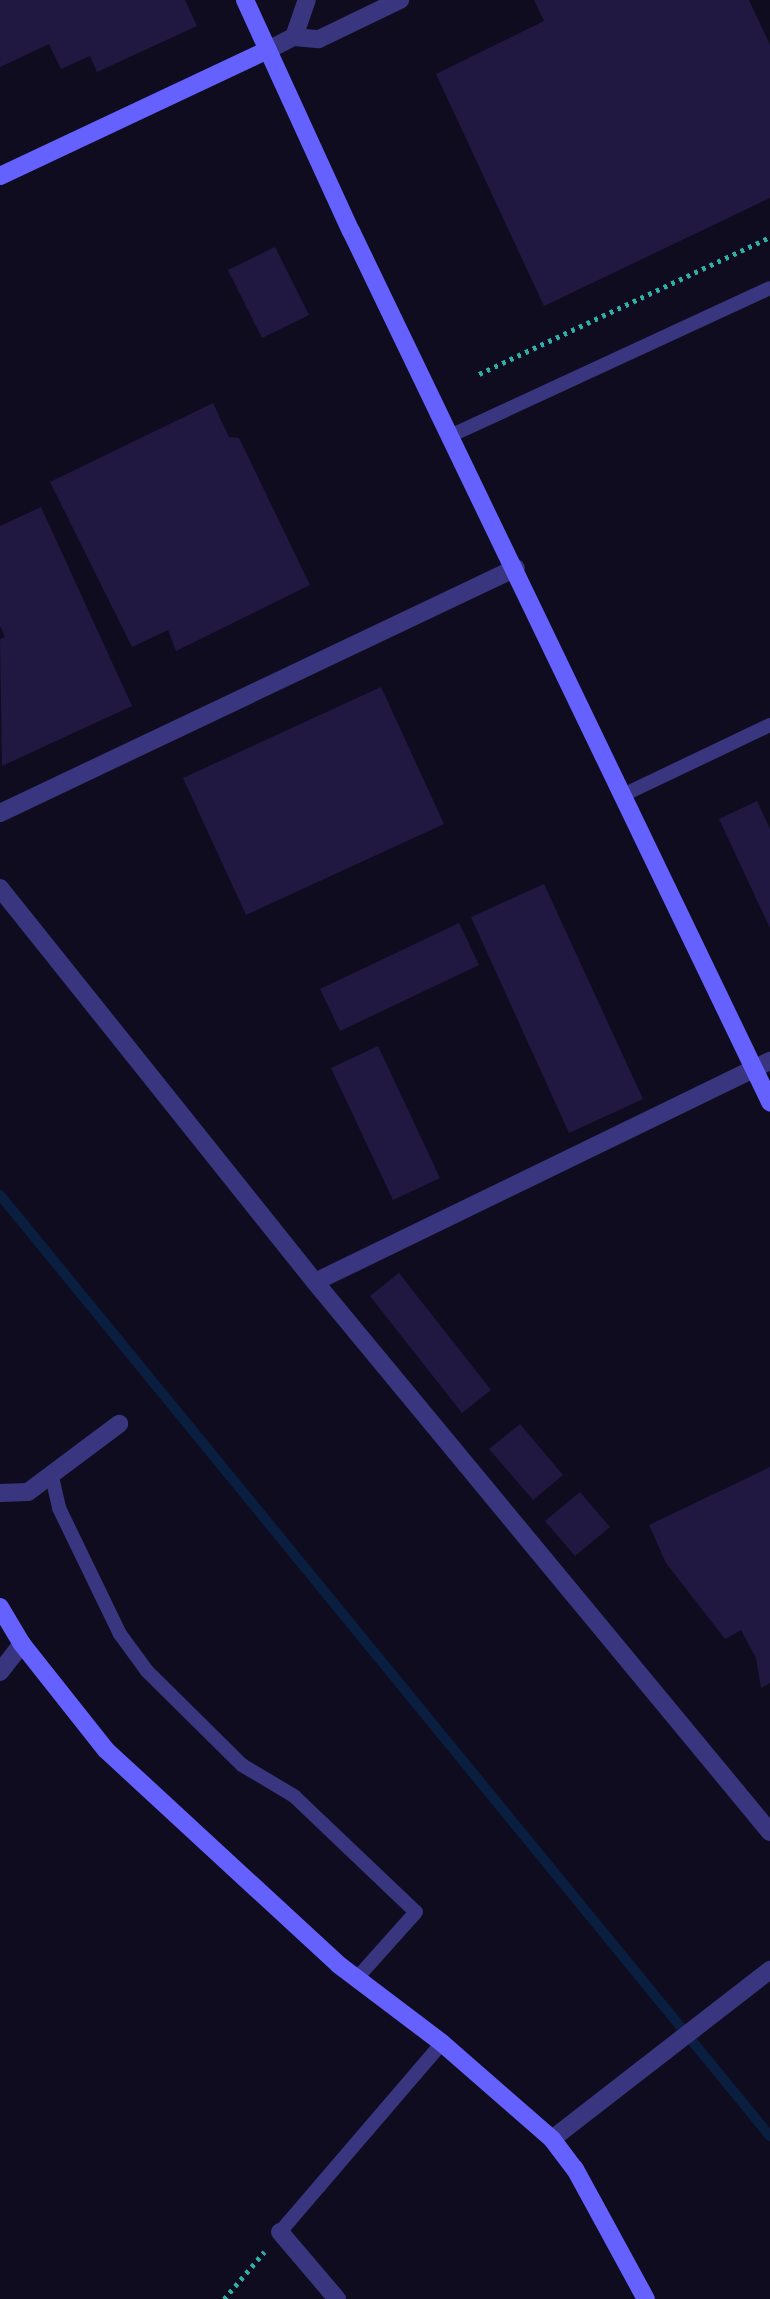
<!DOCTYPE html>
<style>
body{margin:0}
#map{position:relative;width:770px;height:2299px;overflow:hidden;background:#0f0c1f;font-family:"Varela Round",sans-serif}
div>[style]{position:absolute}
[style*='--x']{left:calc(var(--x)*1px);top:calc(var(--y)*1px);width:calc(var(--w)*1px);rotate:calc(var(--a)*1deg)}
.stream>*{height:10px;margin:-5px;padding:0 5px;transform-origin:5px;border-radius:5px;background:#0a1e40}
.building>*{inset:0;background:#201840}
.path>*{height:4.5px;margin-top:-2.25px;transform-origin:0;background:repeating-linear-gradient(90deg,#2cb1a9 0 3.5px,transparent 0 8.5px)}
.lane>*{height:14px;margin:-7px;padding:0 7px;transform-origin:7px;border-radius:7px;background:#39367f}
.street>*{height:18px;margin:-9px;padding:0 9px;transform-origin:9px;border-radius:9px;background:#39367f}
.secondary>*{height:18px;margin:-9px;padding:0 9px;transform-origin:9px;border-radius:9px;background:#6561ff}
span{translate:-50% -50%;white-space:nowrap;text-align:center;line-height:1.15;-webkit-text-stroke:7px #0f0c1f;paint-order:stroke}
</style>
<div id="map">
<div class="stream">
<div style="--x:0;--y:1195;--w:1216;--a:50.71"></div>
</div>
<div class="building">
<div style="clip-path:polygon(0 0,185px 0,197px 26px,97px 72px,90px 56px,61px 69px,49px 44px,0 67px)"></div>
<div style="clip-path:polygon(534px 0,749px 0,770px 45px,770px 198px,544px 306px,436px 74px,544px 21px)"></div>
<div style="clip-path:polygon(275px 247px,309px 315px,262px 338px,228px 270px)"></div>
<div style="clip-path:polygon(213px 403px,229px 437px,239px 438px,310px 585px,176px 651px,168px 630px,132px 647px,50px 482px)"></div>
<div style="clip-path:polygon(41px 507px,132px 706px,2px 766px,0 639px,5px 637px,0 626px,0 526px)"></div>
<div style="clip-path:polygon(381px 687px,444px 824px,246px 915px,183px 778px)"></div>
<div style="clip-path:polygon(757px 801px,770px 829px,770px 928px,719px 819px)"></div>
<div style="clip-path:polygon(544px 884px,643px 1099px,569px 1133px,471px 917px)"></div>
<div style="clip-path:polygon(459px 923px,479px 965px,340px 1031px,320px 989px)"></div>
<div style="clip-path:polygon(378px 1046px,440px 1178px,393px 1200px,331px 1068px)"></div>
<div style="clip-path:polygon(399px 1273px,491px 1390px,462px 1413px,370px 1296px)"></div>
<div style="clip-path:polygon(520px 1424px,563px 1475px,533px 1500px,489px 1449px)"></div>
<div style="clip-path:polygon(770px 1467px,770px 1683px,761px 1688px,756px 1658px,741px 1630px,725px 1639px,666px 1563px,649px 1525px)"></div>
<div style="clip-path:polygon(580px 1492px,610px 1527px,575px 1556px,545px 1521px)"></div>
</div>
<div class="path">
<div style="--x:479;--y:374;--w:322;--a:-25.2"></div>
<div style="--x:224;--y:2299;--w:62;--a:-49.6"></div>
</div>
<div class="lane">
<div style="--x:452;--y:435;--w:350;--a:-24.8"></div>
<div style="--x:621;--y:796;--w:165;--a:-25.5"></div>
<div style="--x:52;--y:1477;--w:32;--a:77"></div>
<div style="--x:59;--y:1508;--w:140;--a:64.2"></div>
<div style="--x:120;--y:1634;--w:46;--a:53.9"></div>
<div style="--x:147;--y:1671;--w:134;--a:44.7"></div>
<div style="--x:242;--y:1765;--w:61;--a:30.8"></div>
<div style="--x:294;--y:1796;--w:168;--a:43.6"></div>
<div style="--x:416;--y:1912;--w:90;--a:131.8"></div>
<div style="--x:280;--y:2232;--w:249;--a:-49.4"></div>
</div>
<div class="street">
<div style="--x:294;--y:37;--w:25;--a:5"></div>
<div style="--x:319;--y:39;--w:90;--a:-25.7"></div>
<div style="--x:268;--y:50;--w:29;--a:-27"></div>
<div style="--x:294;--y:37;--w:39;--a:-71"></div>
<div style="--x:0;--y:813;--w:571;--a:-25.4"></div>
<div style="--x:0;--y:888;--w:504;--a:51.36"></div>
<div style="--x:315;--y:1282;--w:714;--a:50.4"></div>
<div style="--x:315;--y:1282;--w:506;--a:-25.91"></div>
<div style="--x:0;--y:1493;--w:28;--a:-2"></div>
<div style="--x:28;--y:1492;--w:114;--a:-36.8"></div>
<div style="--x:0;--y:1672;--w:36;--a:-52"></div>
<div style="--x:552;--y:2139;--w:276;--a:-37.8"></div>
<div style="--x:280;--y:2232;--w:88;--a:49.6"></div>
</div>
<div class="secondary">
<div style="--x:245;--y:0;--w:254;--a:65.4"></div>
<div style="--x:351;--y:231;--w:967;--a:64.31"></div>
<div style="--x:0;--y:176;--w:296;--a:-25.2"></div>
<div style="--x:0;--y:1607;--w:43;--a:59.3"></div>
<div style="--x:22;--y:1644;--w:135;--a:51.6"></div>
<div style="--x:106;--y:1750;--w:317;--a:42.7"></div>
<div style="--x:339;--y:1965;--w:129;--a:37.1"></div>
<div style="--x:442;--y:2043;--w:146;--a:41.1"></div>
<div style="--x:552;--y:2139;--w:38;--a:53"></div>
<div style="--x:575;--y:2169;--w:148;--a:61.4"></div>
</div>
</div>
